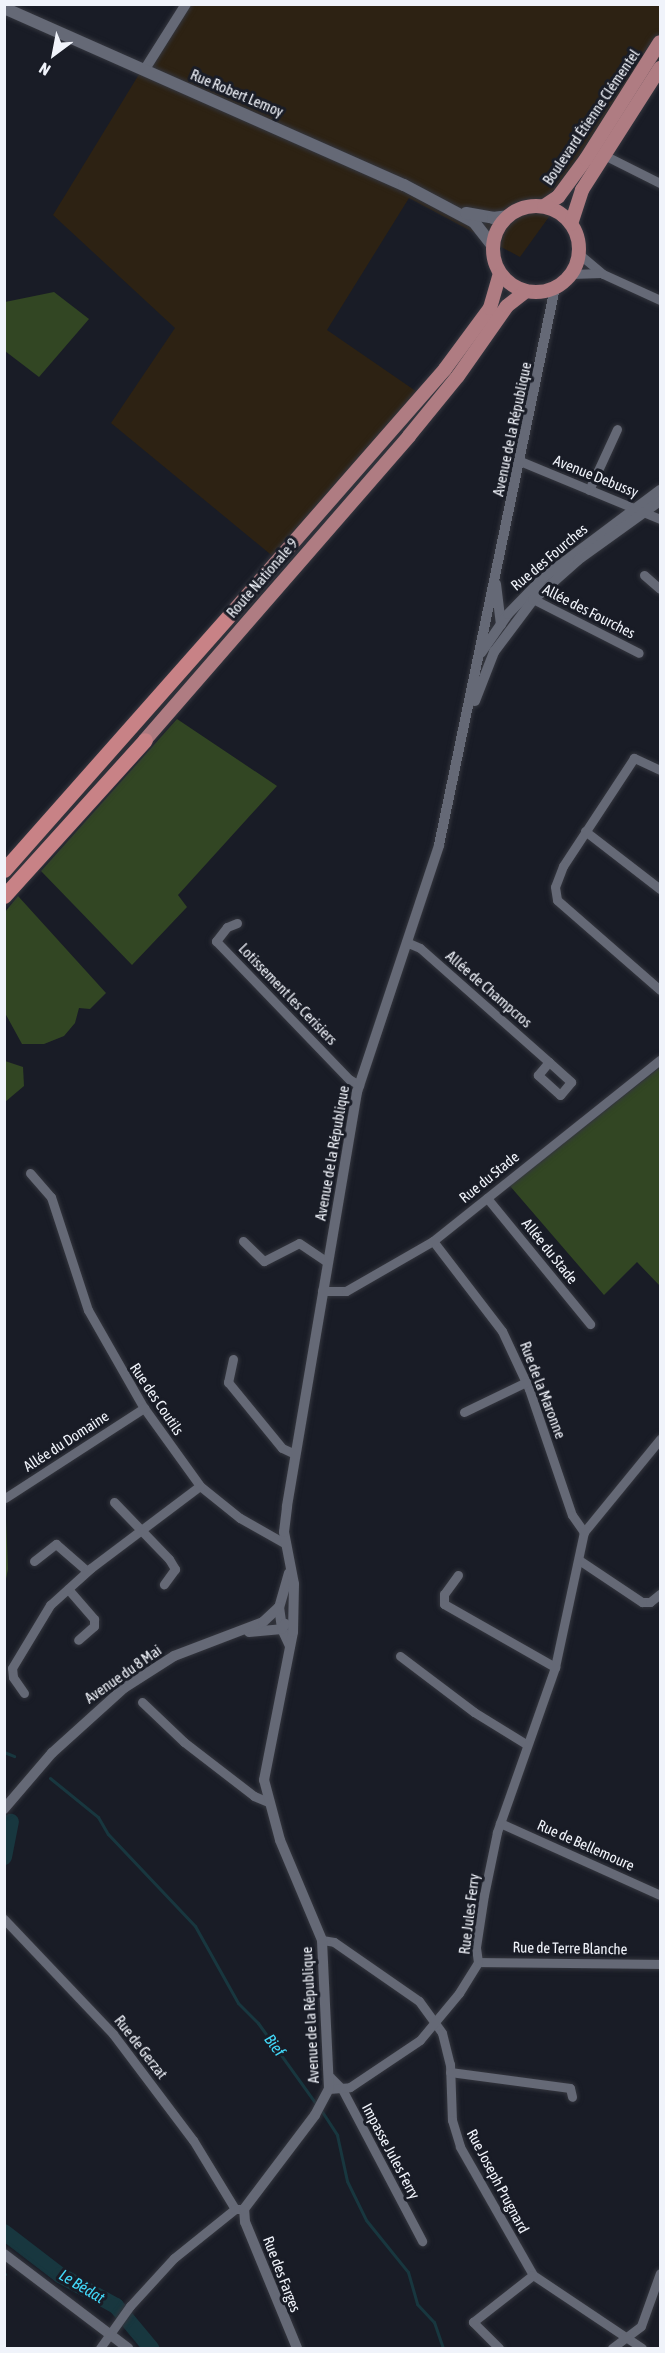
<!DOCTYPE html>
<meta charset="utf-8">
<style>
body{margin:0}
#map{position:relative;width:665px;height:2353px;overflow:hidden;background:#191c26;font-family:"Asap Condensed",sans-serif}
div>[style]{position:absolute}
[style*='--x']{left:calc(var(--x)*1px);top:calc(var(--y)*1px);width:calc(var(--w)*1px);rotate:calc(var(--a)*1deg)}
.commercial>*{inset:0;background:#2d2213}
.green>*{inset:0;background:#324623}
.stream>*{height:3px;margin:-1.5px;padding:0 1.5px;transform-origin:1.5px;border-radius:1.5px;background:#18373f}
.river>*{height:16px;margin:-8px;padding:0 8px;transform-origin:8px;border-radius:8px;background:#18373f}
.roads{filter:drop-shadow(0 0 2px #34363e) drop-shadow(0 0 2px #34363e)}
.minor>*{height:9px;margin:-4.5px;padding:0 4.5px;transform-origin:4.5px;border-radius:4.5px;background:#656976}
.tertiary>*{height:10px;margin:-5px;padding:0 5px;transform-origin:5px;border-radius:5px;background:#656976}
.secondary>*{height:12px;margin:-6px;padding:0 6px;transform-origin:6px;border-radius:6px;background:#656976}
.primary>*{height:14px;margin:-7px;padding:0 7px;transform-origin:7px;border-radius:7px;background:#af7c82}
.primary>.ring{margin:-7px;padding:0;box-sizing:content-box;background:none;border:14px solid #af7c82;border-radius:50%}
.trunk>*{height:15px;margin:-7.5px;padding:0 7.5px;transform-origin:7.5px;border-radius:7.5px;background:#c88286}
span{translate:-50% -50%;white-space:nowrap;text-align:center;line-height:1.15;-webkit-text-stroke:6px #191c26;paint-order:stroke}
.street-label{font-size:15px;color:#f0f3fa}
.water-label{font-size:16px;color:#42d8f8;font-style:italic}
.frame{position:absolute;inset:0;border:6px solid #f0f3fa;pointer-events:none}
.north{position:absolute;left:24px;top:24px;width:60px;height:60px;-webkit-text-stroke:4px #191c26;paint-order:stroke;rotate:212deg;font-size:16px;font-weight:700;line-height:24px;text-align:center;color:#f0f3fa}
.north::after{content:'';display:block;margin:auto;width:21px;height:27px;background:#f0f3fa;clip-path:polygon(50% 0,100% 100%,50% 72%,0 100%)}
</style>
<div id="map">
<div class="commercial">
<div style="clip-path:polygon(189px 5px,660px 5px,660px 63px,520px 257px,409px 198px,327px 330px,420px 394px,281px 563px,111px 423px,175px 328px,53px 215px,141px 71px)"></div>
</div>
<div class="green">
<div style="clip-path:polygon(54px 292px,89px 319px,39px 377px,5px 351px,5px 302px)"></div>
<div style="clip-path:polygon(177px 719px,277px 786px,178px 895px,187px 907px,132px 965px,41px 871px)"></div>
<div style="clip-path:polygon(18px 896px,106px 993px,90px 1009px,79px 1008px,75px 1023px,64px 1036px,44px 1044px,22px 1044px,5px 1013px,5px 912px)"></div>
<div style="clip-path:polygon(5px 1061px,23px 1067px,24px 1086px,5px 1102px)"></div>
<div style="clip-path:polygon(660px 1067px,660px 1286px,637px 1262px,604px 1295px,510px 1186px)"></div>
<div style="clip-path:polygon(6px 1519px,8px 1569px,5px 1584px,4px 1520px)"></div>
</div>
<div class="stream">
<div style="--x:4;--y:1752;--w:11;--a:22"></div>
<div style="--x:50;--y:1778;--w:62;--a:39.1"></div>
<div style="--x:98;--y:1817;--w:20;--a:60"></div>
<div style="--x:108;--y:1834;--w:127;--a:46.6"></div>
<div style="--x:195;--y:1926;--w:88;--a:60.8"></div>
<div style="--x:238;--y:2003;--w:28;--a:45"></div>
<div style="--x:258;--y:2023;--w:101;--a:54.3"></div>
<div style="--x:321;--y:2110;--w:30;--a:57"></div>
<div style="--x:337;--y:2135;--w:47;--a:77.7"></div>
<div style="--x:347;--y:2181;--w:43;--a:64"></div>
<div style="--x:366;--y:2220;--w:67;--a:51.1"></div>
<div style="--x:408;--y:2272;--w:33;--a:74"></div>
<div style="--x:417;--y:2304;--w:25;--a:47"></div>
<div style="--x:434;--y:2322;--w:28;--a:71"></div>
<div style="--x:4;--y:2274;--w:1;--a:0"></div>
</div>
<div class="river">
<div style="--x:4;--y:1857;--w:36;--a:-79"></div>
<div style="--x:4;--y:2232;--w:71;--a:37.5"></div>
<div style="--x:60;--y:2275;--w:64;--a:29"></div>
<div style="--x:116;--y:2306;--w:55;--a:50.2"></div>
</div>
<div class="roads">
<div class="minor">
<div style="--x:604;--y:155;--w:63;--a:26.6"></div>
<div style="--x:579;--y:254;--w:31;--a:40"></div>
<div style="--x:603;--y:274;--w:63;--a:24.5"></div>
<div style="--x:571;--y:274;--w:30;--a:-2"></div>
<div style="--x:520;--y:461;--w:152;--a:22.5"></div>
<div style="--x:589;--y:490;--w:67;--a:-65.3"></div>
<div style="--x:644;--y:575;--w:21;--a:41"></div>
<div style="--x:529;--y:597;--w:123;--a:27"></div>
<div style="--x:660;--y:770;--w:29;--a:-155"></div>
<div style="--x:634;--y:758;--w:129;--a:123.3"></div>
<div style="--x:563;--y:866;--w:22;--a:111"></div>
<div style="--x:555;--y:887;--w:13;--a:81"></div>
<div style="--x:557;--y:900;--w:137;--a:41.1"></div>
<div style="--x:585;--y:831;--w:95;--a:37.7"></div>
<div style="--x:237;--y:923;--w:11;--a:158"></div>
<div style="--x:227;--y:927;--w:18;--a:128"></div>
<div style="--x:216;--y:941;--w:192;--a:46.1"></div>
<div style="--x:349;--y:1079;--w:12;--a:31"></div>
<div style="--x:406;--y:942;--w:15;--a:23"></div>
<div style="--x:420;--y:948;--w:172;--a:41.5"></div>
<div style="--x:549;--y:1062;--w:30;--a:42"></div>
<div style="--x:571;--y:1082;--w:17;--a:130"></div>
<div style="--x:560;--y:1095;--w:30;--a:-138"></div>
<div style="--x:538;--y:1075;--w:17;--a:-50"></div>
<div style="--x:30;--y:1173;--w:32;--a:49"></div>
<div style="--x:51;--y:1197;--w:119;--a:71.9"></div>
<div style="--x:88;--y:1310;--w:113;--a:60.3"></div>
<div style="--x:144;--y:1408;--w:96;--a:54.3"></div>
<div style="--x:200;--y:1486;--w:51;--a:38.7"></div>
<div style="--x:240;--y:1518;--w:53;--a:29.5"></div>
<div style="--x:487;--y:1198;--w:163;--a:50.7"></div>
<div style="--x:243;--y:1241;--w:29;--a:44"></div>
<div style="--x:264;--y:1261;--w:39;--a:-27"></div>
<div style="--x:299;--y:1243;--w:34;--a:34"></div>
<div style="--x:433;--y:1241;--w:113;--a:52.5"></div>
<div style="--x:502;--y:1331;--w:64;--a:65"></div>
<div style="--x:529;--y:1389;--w:133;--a:71.2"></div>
<div style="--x:572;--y:1515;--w:21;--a:55"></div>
<div style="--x:322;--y:1291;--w:24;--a:0"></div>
<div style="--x:346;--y:1291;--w:100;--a:-29.9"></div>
<div style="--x:433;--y:1241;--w:290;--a:-38.6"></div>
<div style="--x:233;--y:1359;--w:24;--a:102"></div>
<div style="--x:228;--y:1382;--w:85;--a:50.7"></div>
<div style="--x:282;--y:1448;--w:14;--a:25"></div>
<div style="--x:464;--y:1412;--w:69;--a:-25.8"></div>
<div style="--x:5;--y:1498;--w:166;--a:-32.9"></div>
<div style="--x:114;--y:1502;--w:79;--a:46"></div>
<div style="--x:169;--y:1559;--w:12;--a:59"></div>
<div style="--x:175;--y:1569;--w:19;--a:126"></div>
<div style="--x:579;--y:1560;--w:76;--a:33.7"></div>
<div style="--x:642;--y:1602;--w:8;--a:0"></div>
<div style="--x:650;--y:1602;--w:13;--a:-39"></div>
<div style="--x:34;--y:1561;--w:28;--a:-38"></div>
<div style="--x:56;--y:1544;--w:41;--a:41.1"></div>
<div style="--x:458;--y:1575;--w:24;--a:126"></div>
<div style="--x:444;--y:1594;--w:10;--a:90"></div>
<div style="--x:444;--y:1604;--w:128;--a:29.6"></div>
<div style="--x:68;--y:1589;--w:40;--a:49"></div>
<div style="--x:94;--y:1619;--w:7;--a:90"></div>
<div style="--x:94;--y:1626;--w:21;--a:139"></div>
<div style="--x:400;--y:1656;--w:93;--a:37.1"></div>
<div style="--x:474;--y:1712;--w:61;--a:31.6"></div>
<div style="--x:24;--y:1693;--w:19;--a:-125"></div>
<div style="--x:13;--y:1677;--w:9;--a:-96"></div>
<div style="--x:12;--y:1668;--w:74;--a:-58.9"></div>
<div style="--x:50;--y:1605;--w:55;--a:-42.1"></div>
<div style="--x:91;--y:1568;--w:136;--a:-37"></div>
<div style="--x:142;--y:1702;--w:58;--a:43.6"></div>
<div style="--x:184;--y:1742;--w:88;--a:37.6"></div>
<div style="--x:254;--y:1796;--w:15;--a:23"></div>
<div style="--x:500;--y:1823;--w:175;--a:24.2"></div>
<div style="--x:4;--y:1919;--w:158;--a:46.5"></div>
<div style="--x:113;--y:2034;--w:133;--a:53"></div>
<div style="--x:193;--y:2140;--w:81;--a:58.7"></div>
<div style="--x:322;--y:1940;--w:12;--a:9"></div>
<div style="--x:334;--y:1942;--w:103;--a:34.8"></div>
<div style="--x:419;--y:2001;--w:39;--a:54"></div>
<div style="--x:442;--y:2033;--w:32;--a:76"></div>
<div style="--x:450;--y:2064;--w:56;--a:88"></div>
<div style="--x:452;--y:2120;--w:28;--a:73"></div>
<div style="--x:460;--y:2147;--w:147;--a:60.3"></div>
<div style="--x:533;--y:2275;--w:131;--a:33.8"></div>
<div style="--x:478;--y:1962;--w:182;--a:0.6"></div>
<div style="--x:450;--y:2072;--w:121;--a:7.6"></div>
<div style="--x:570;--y:2088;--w:9;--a:77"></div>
<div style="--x:330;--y:2077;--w:17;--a:45"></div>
<div style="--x:342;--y:2089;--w:172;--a:62.2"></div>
<div style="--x:329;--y:2089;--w:21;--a:-5"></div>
<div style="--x:350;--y:2087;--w:84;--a:-33.9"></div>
<div style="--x:420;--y:2040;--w:61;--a:-50.3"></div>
<div style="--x:459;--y:1993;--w:36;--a:-58"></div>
<div style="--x:478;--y:1962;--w:15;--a:-98"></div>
<div style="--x:476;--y:1947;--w:53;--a:-81.3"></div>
<div style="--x:484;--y:1895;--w:64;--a:-78.3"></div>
<div style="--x:497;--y:1832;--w:175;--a:-70.6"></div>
<div style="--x:555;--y:1667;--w:138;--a:-77.9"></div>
<div style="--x:584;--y:1532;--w:120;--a:-50.7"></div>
<div style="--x:100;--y:2348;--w:52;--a:-54.5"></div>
<div style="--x:130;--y:2306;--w:65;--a:-47.5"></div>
<div style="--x:174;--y:2258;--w:78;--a:-38.8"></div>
<div style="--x:235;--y:2209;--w:6;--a:0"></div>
<div style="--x:499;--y:2348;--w:37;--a:-135"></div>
<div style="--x:473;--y:2322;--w:76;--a:-38.1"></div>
<div style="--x:612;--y:2348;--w:36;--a:-37"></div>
<div style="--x:641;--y:2326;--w:56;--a:-70.3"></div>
</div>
<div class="tertiary">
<div style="--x:145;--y:69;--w:77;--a:-57.8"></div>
<div style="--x:496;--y:584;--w:41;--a:83"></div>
<div style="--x:481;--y:653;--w:47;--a:-55.3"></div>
<div style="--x:508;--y:614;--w:52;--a:-45.8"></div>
<div style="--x:544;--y:577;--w:145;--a:-36.9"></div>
<div style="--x:475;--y:701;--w:53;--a:-68.8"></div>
<div style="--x:494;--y:652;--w:65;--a:-53.1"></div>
<div style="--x:533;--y:600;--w:60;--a:-41.6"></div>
<div style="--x:578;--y:560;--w:101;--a:-35.7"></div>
<div style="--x:289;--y:1573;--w:35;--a:106"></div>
<div style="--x:279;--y:1607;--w:22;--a:82"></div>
<div style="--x:282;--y:1629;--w:19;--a:65"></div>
<div style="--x:249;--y:1632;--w:33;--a:-5"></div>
<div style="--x:282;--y:1629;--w:6;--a:-59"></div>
<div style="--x:4;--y:1809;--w:74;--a:-49.4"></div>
<div style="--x:52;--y:1753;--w:97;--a:-42.1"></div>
<div style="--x:124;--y:1688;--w:59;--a:-32.6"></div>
<div style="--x:174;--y:1656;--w:95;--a:-20.9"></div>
<div style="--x:263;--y:1622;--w:22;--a:-43"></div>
<div style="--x:4;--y:2254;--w:156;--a:37.2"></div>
<div style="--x:297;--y:2348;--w:136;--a:-112.4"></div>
<div style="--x:245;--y:2222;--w:13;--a:-94"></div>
<div style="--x:244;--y:2209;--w:118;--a:-52.9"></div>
<div style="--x:315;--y:2115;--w:30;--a:-62"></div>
<div style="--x:329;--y:2089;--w:149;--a:-92.7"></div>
<div style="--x:322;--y:1940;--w:108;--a:-112.8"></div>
<div style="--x:280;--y:1840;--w:62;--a:-104.9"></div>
<div style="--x:264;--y:1780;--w:151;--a:-78.9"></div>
<div style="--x:293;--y:1632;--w:48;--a:-88.8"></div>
<div style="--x:294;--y:1584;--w:53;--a:-100.9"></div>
<div style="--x:284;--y:1532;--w:26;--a:-83"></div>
<div style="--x:287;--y:1506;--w:420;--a:-80.4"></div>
<div style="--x:357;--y:1092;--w:260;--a:-71.6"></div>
<div style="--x:439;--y:845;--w:569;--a:-78.24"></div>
</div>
<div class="secondary">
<div style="--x:4;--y:8;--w:437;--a:23.9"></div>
<div style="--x:404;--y:185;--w:79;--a:27.9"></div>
<div style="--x:474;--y:222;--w:29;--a:52"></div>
<div style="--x:466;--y:213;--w:27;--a:10"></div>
<div style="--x:493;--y:218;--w:16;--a:-7"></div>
</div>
<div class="primary">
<div class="ring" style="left:493px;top:206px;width:72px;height:72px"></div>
<div style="--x:544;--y:206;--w:17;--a:-33"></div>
<div style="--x:558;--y:197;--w:47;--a:-53.6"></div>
<div style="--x:586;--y:159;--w:138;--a:-57.7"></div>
<div style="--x:571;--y:224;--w:36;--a:-72"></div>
<div style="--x:582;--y:190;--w:145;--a:-57.4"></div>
<div style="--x:229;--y:616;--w:328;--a:-48.8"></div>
<div style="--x:445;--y:369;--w:76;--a:-53.6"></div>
<div style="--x:490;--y:308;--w:35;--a:-74"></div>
<div style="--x:145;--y:740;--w:403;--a:-49"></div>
<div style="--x:409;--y:436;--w:77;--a:-50.8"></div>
<div style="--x:458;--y:376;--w:85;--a:-55"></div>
<div style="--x:507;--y:306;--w:24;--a:-38"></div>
</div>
<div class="trunk">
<div style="--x:4;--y:870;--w:339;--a:-48.5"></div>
<div style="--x:4;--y:896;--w:210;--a:-47.9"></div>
</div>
</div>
<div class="street-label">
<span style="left:237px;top:93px;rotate:23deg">Rue Robert Lemoy</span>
<span style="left:591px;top:117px;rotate:-56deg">Boulevard Étienne Clémentel</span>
<span style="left:512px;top:429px;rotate:-78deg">Avenue de la République</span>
<span style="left:596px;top:476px;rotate:22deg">Avenue Debussy</span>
<span style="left:549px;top:557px;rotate:-40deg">Rue des Fourches</span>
<span style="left:262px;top:578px;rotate:-49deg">Route Nationale 9</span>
<span style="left:589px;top:611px;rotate:27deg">Allée des Fourches</span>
<span style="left:489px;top:989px;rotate:41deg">Allée de Champcros</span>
<span style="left:288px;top:994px;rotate:46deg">Lotissement les Cerisiers</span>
<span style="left:332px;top:1153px;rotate:-80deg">Avenue de la République</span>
<span style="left:489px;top:1177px;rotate:-39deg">Rue du Stade</span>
<span style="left:550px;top:1251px;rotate:51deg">Allée du Stade</span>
<span style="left:543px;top:1390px;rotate:69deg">Rue de la Maronne</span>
<span style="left:157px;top:1399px;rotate:56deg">Rue des Coutils</span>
<span style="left:66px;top:1441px;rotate:-33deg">Allée du Domaine</span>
<span style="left:123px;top:1674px;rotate:-35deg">Avenue du 8 Mai</span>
<span style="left:586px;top:1845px;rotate:24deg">Rue de Bellemoure</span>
<span style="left:469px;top:1914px;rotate:-83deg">Rue Jules Ferry</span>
<span style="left:570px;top:1948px;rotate:1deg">Rue de Terre Blanche</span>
<span style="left:310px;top:2015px;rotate:-93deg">Avenue de la République</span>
<span style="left:141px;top:2047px;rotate:52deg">Rue de Gerzat</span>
<span style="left:391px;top:2151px;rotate:62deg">Impasse Jules Ferry</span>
<span style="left:498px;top:2181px;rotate:62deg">Rue Joseph Prugnard</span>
<span style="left:282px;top:2274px;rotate:69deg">Rue des Farges</span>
</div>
<div class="water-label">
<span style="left:275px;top:2045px;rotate:54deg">Bief</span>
<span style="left:82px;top:2286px;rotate:31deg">Le Bédat</span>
</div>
<div class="frame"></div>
<div class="north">N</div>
</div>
